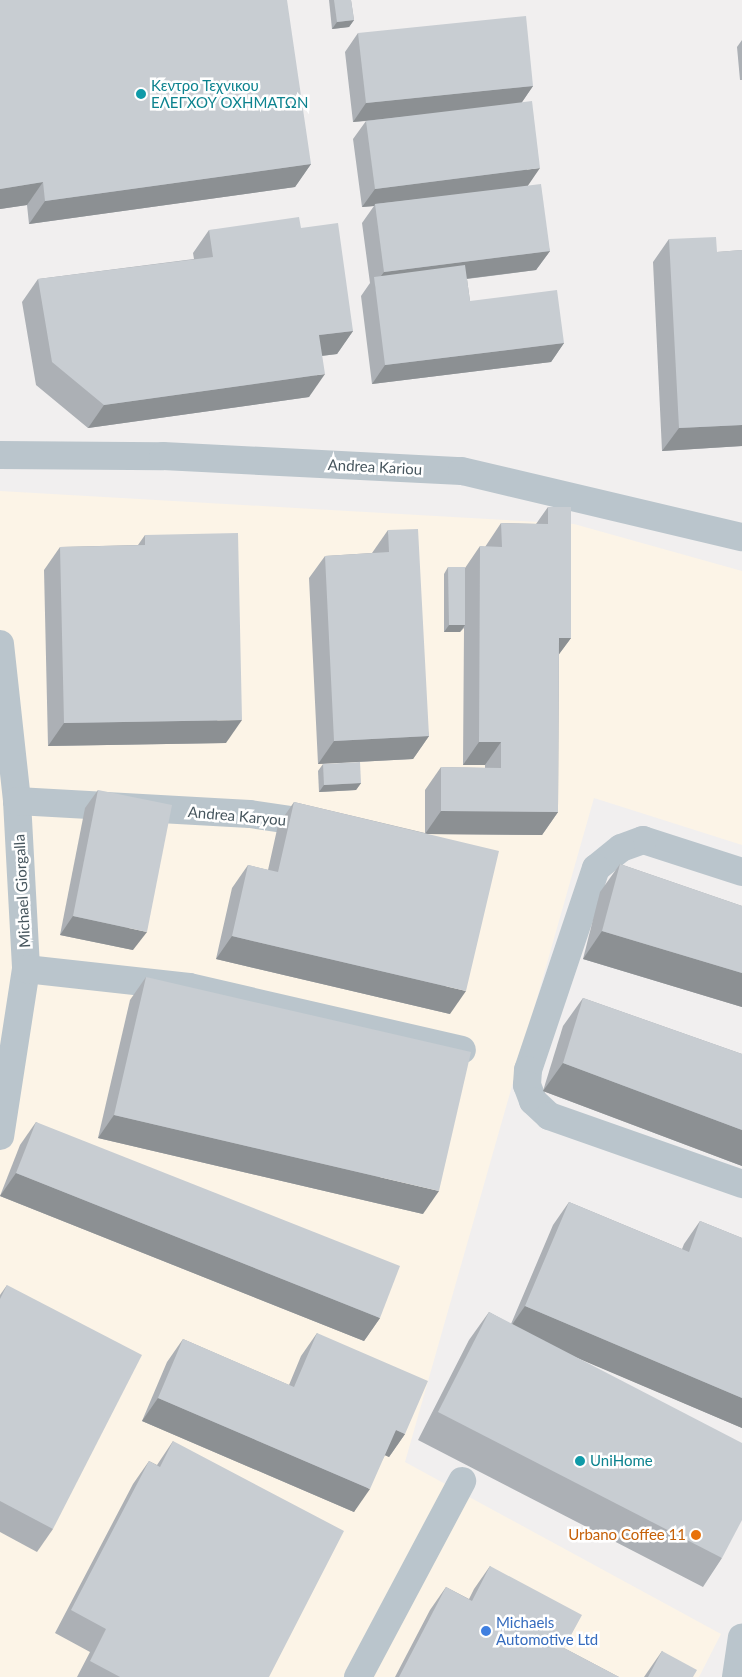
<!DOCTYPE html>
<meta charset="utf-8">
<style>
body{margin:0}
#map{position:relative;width:742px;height:1677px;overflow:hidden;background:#f1efef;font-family:Lato,sans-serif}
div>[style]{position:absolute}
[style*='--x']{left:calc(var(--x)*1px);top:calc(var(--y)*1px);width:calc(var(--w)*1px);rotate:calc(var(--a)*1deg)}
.commercial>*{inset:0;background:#fcf4e7}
.minor>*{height:28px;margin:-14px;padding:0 14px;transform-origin:14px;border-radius:14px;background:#bac5cc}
.wall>*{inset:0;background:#acb0b5}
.shaded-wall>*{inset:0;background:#8c9093}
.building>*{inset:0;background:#c8cdd2}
.dots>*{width:14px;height:14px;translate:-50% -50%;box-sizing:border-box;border:2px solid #fff;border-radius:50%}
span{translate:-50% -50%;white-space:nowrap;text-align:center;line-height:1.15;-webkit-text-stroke:5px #fff;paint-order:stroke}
.culture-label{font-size:15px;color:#0d838f}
.left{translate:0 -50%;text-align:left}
.street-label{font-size:15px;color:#46555d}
.food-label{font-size:15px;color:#c56008}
.right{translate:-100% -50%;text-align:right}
.shop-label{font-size:15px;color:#366cbe}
</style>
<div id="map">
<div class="commercial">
<div style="clip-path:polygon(0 491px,574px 524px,742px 571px,742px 845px,594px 798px,405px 1462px,721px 1634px,699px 1677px,0 1677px)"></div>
</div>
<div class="minor">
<div style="--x:0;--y:455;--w:163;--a:0.4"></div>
<div style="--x:163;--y:456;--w:299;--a:2.9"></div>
<div style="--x:462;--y:471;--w:288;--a:13.3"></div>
<div style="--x:0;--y:644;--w:158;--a:83.8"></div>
<div style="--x:17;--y:801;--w:168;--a:86.9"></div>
<div style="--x:26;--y:969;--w:169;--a:98.8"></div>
<div style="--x:17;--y:801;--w:233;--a:3.2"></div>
<div style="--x:250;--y:814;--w:69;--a:8.4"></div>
<div style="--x:742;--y:872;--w:104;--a:-162.1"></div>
<div style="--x:643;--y:840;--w:23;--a:160"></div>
<div style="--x:621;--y:848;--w:32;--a:141"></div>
<div style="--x:596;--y:868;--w:213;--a:108.6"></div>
<div style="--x:528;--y:1070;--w:15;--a:94"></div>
<div style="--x:527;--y:1085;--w:17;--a:69"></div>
<div style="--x:533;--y:1101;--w:22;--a:43"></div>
<div style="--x:549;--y:1116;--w:205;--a:19.4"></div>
<div style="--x:26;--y:969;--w:164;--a:6.3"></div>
<div style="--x:189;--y:987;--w:280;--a:13"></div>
<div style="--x:358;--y:1677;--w:222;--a:-62"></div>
<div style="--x:736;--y:1677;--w:40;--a:-81.5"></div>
</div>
<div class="wall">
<div style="clip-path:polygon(0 0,311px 164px,295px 187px,29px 224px,27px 205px,0 209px)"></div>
<div style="clip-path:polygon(329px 0,351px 0,354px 20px,349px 27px,332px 29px)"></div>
<div style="clip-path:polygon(358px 33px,533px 86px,522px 102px,528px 186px,550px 251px,536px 270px,467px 279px,470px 301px,564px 343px,551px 362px,372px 384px,361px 296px,370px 283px,362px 223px,374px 206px,362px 207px,353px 139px,366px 121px,353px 122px,345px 52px)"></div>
<div style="clip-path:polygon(742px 40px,742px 80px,740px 80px,737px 47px)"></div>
<div style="clip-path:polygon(301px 228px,353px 331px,337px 354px,322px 356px,309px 397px,88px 428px,36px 385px,22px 302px,38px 279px,194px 259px,193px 253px,209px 230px)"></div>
<div style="clip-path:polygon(669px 239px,717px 252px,742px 250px,742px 446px,662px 451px,653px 262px)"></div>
<div style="clip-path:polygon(548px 507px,571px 638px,559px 654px,558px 812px,542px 835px,427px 834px,450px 1014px,216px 959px,232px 888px,248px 865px,268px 870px,278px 825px,294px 802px,425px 833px,425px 790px,441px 767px,485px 768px,485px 765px,463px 765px,464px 628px,460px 632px,444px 632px,444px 574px,448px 567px,465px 568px,480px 546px,485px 547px,501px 523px,536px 524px)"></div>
<div style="clip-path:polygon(388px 530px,429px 736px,413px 759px,318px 764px,309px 578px,325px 556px,372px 553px)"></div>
<div style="clip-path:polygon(145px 535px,226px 743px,48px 746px,44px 570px,60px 547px,138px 545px)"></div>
<div style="clip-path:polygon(323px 764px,361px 783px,356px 790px,319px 792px,318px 771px)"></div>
<div style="clip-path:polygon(98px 790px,133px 950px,60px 935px,85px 808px)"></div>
<div style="clip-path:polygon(620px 864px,742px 906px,742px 1007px,583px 959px,600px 892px)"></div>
<div style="clip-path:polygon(146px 977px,423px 1214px,98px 1138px,130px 1000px)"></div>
<div style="clip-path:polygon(583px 998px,742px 1054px,742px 1166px,543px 1091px,563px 1026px)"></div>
<div style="clip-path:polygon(36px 1122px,380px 1318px,364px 1341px,0 1196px,20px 1145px)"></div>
<div style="clip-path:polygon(569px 1202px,682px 1249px,684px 1244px,700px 1221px,742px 1238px,742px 1428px,576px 1357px,722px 1558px,703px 1587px,418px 1440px,469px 1340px,489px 1312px,511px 1324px,553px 1225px)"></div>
<div style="clip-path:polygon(7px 1285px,53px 1529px,37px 1552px,0 1532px,0 1295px)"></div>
<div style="clip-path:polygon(317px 1333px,405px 1434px,389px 1457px,385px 1455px,354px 1512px,142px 1421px,167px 1362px,183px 1339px,289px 1385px,301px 1356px)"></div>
<div style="clip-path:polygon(173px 1441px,269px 1677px,77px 1677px,90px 1652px,55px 1633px,133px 1484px,149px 1461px,157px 1465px)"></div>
<div style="clip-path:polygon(490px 1566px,564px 1648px,619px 1677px,395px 1677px,430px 1610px,446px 1587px,469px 1599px,474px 1589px)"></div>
<div style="clip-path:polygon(662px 1651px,693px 1677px,644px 1677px)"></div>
</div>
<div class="shaded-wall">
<div style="clip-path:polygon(354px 20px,349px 27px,332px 29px,337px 22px)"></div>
<div style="clip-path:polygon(533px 86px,520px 105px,353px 122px,366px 103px)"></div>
<div style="clip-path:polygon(311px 164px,295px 187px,29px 224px,45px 201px)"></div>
<div style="clip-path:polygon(540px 168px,527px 187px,375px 204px,374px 206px,362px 207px,375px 189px)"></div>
<div style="clip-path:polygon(43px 182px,27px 205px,0 209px,0 189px)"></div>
<div style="clip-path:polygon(550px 251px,536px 270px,376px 290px,375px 284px,384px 272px)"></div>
<div style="clip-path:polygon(353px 331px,337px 354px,303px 358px,319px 335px)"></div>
<div style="clip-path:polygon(564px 343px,551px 362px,372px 384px,385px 365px)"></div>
<div style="clip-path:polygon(325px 374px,309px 397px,88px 428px,104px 405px)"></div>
<div style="clip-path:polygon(742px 425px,742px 446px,662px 451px,679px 428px)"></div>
<div style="clip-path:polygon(449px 625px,465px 625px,460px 632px,444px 632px)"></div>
<div style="clip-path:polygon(559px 638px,571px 638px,554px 661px)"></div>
<div style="clip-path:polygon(242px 720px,226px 743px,48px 746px,64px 723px)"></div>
<div style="clip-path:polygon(429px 736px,413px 759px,318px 764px,334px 741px)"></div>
<div style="clip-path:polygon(479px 742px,501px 742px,485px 765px,463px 765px)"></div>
<div style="clip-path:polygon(361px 783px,356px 790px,319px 792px,324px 785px)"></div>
<div style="clip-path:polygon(441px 811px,558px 812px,542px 835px,425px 834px)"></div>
<div style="clip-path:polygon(73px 916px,147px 932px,133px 950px,60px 935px)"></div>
<div style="clip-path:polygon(602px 931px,742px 973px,742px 1007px,583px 959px)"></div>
<div style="clip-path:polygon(232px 936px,466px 991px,450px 1014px,216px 959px)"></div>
<div style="clip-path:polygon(563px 1063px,742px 1130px,742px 1166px,543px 1091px)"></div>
<div style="clip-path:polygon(114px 1115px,439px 1191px,423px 1214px,98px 1138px)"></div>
<div style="clip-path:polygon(16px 1173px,380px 1318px,364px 1341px,0 1196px)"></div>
<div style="clip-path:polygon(525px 1306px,742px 1398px,742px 1428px,509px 1329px)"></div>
<div style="clip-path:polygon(158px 1398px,370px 1489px,354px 1512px,142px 1421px)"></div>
<div style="clip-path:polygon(396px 1430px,405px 1434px,389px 1457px,380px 1453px)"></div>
</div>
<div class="building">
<div style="clip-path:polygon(0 0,287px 0,311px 164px,45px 201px,43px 182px,0 189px)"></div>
<div style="clip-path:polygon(334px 0,351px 0,354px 20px,337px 22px)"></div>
<div style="clip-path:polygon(526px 16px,533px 86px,366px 103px,358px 33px)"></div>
<div style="clip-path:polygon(532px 101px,540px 168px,375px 189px,366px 121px)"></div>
<div style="clip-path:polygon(541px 184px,550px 251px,384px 272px,375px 204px)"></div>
<div style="clip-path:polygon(299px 217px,301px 228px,338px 223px,353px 331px,319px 335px,325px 374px,104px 405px,52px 362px,38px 279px,213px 257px,209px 230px)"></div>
<div style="clip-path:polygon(716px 237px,717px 252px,742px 250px,742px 425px,679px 428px,669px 239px)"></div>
<div style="clip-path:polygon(465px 265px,470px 301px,557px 290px,564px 343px,385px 365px,374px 277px)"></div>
<div style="clip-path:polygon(548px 507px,571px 507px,571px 638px,559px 638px,558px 812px,441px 811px,441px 767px,501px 768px,501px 742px,479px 742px,480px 546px,502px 547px,501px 523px,548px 524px)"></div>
<div style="clip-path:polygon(418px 529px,429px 736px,334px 741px,325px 556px,389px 552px,388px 530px)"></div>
<div style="clip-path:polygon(238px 533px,242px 720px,64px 723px,60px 547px,145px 545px,145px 535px)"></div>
<div style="clip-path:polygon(448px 567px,465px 567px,465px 625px,449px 625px)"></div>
<div style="clip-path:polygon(360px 762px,361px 783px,324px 785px,323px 764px)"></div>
<div style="clip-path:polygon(98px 790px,172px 805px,147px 932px,73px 916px)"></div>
<div style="clip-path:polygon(294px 802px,499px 851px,466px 991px,232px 936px,248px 865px,278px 872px)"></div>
<div style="clip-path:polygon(620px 864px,742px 906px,742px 973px,602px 931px)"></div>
<div style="clip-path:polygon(146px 977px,471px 1052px,439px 1191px,114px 1115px)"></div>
<div style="clip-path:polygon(583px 998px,742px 1054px,742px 1130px,563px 1063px)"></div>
<div style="clip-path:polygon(36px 1122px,400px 1266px,380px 1318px,16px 1173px)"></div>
<div style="clip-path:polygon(569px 1202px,689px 1252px,700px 1221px,742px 1238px,742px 1398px,525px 1306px)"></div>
<div style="clip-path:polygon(7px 1285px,142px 1355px,53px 1529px,0 1501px,0 1299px)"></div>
<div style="clip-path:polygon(489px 1312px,742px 1443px,742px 1520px,722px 1558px,438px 1412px)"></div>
<div style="clip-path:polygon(317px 1333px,428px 1381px,405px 1434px,396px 1430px,370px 1489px,158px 1398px,183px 1339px,294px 1387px)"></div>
<div style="clip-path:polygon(173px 1441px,344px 1531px,269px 1677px,120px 1677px,90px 1661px,106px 1629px,71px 1610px,149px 1461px,160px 1467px)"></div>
<div style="clip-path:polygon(490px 1566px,582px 1615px,564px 1648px,619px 1677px,399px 1677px,446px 1587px,472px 1601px)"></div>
<div style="clip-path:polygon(662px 1651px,697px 1670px,693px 1677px,648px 1677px)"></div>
</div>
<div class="dots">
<div style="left:141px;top:94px;background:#0f9aa8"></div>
<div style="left:580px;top:1461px;background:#0f9aa8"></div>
<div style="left:696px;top:1535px;background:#e8710a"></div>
<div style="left:486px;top:1631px;background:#3f7fe0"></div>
</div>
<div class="culture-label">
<span class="left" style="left:151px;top:94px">Κεντρο Τεχνικου<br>ΕΛΕΓΧΟΥ ΟΧΗΜΑΤΩΝ</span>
<span class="left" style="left:590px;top:1461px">UniHome</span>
</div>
<div class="street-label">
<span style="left:375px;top:467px;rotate:3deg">Andrea Kariou</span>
<span style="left:237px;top:816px;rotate:5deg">Andrea Karyou</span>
<span style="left:22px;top:891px;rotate:-93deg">Michael Giorgalla</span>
</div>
<div class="food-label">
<span class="right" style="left:686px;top:1535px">Urbano Coffee 11</span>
</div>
<div class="shop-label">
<span class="left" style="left:496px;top:1631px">Michaels<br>Automotive Ltd</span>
</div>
</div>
